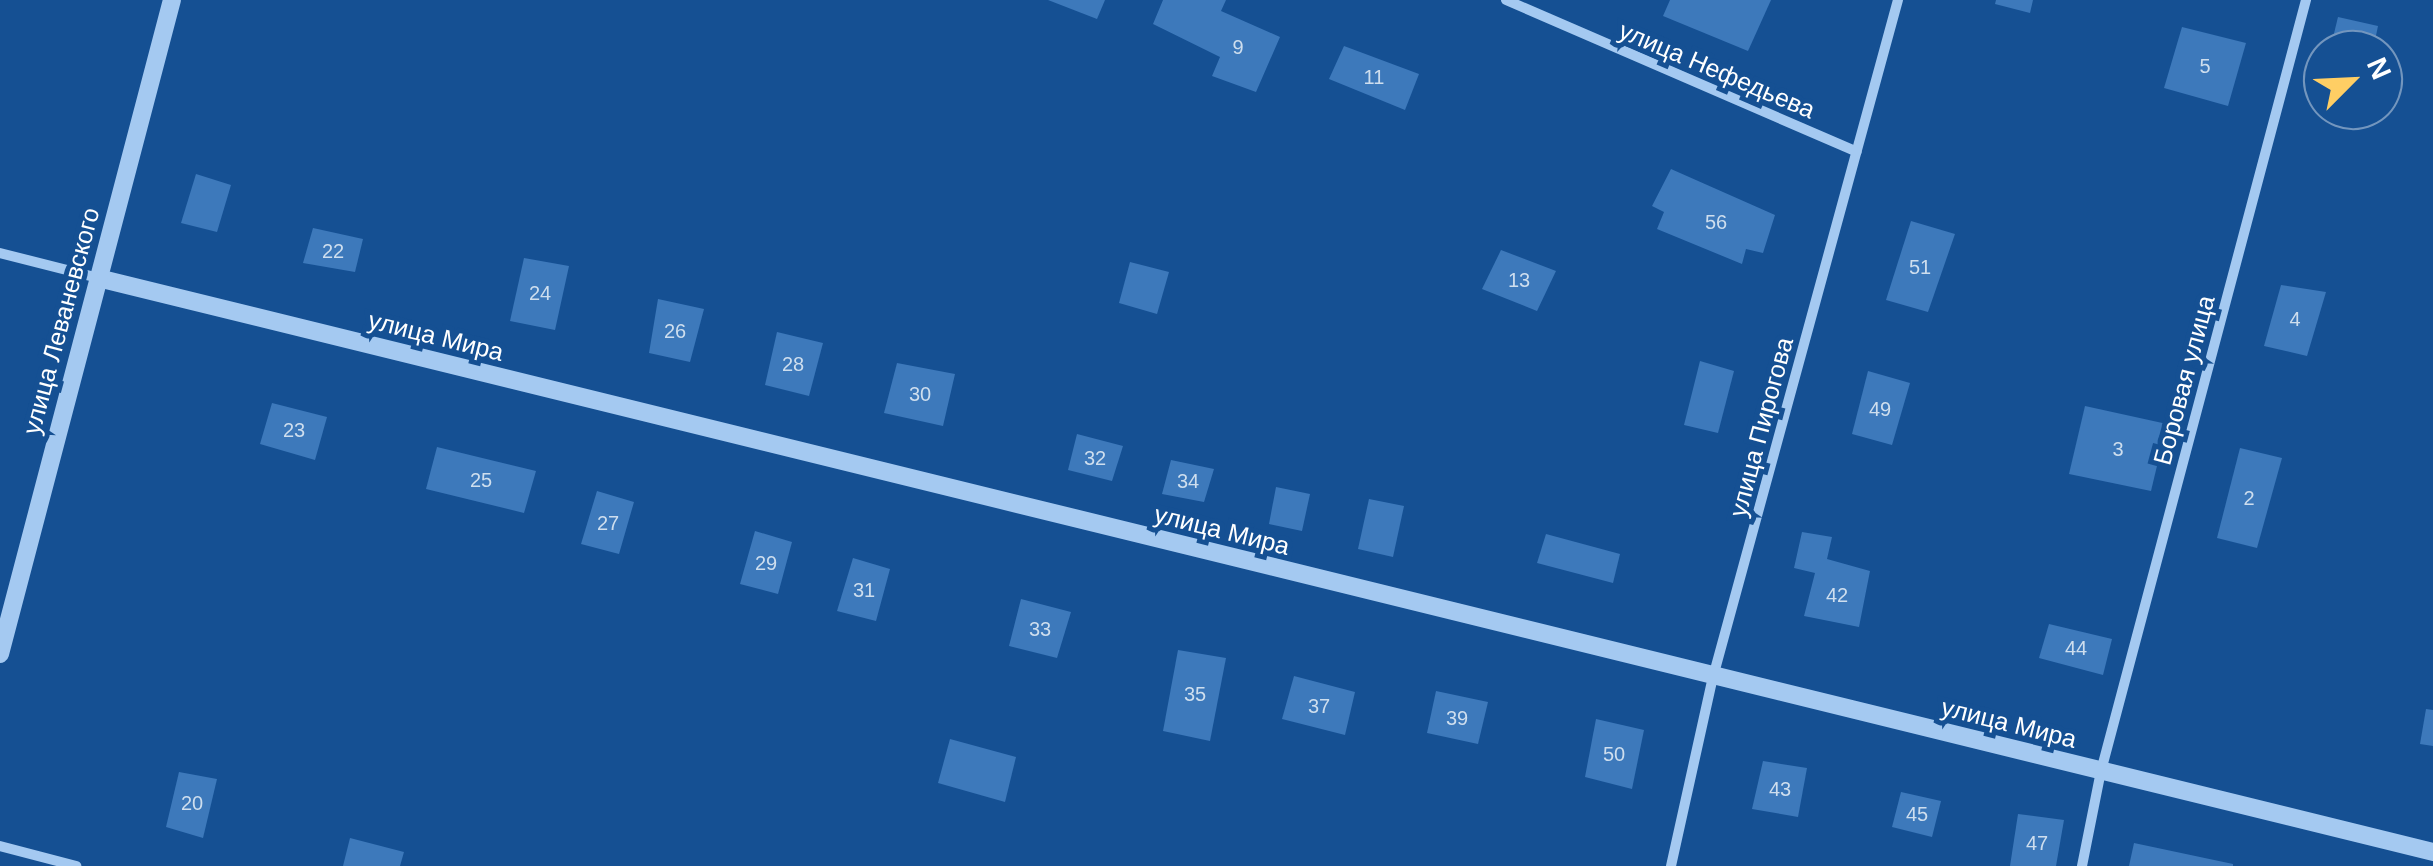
<!DOCTYPE html>
<meta charset="utf-8">
<style>
body{margin:0}
#map{position:relative;width:2433px;height:866px;overflow:hidden;background:#155093;font-family:Helvetica,sans-serif}
div>[style]{position:absolute}
[style*='--x']{left:calc(var(--x)*1px);top:calc(var(--y)*1px);width:calc(var(--w)*1px);rotate:calc(var(--a)*1deg)}
.building>*{inset:0;background:#3d79bb}
.minor>*{height:10px;margin:-5px;padding:0 5px;transform-origin:5px;border-radius:5px;background:#a4c9f1}
.tertiary>*{height:18px;margin:-9px;padding:0 9px;transform-origin:9px;border-radius:9px;background:#a4c9f1}
span{translate:-50% -50%;white-space:nowrap;text-align:center;line-height:1.15;-webkit-text-stroke:10px #155093;paint-order:stroke}
.number-label{font-size:20px;color:#cedeee}
.number-label span{-webkit-text-stroke-width:0}
.street-label{font-size:25px;color:#fff}
.north{position:absolute;left:2303px;top:30px;width:100px;height:100px;box-sizing:border-box;background:#155093;border:2px solid #7396be;border-radius:50%;rotate:66deg;font-size:28px;font-weight:700;line-height:40px;text-align:center;color:#fff}
.north::after{content:'';display:block;margin:auto;width:35px;height:45px;background:#ffce64;clip-path:polygon(50% 0,100% 100%,50% 72%,0 100%)}
</style>
<div id="map">
<div class="building">
<div style="clip-path:polygon(1048px 0,1105px 0,1097px 19px)"></div>
<div style="clip-path:polygon(1163px 0,1226px 0,1221px 11px,1280px 37px,1256px 92px,1212px 76px,1220px 57px,1153px 24px)"></div>
<div style="clip-path:polygon(1670px 0,1771px 0,1748px 51px,1663px 16px)"></div>
<div style="clip-path:polygon(1996px 0,2033px 0,2030px 13px,1995px 4px)"></div>
<div style="clip-path:polygon(2338px 17px,2378px 26px,2373px 50px,2330px 50px)"></div>
<div style="clip-path:polygon(2182px 27px,2246px 43px,2228px 106px,2164px 88px)"></div>
<div style="clip-path:polygon(1344px 46px,1419px 74px,1405px 110px,1329px 79px)"></div>
<div style="clip-path:polygon(1671px 169px,1775px 215px,1763px 253px,1746px 249px,1742px 264px,1657px 229px,1664px 212px,1652px 206px)"></div>
<div style="clip-path:polygon(196px 174px,231px 185px,217px 232px,181px 223px)"></div>
<div style="clip-path:polygon(1911px 221px,1955px 234px,1928px 312px,1886px 300px)"></div>
<div style="clip-path:polygon(313px 228px,363px 239px,355px 272px,303px 263px)"></div>
<div style="clip-path:polygon(1501px 250px,1556px 271px,1537px 311px,1482px 289px)"></div>
<div style="clip-path:polygon(524px 258px,569px 266px,555px 330px,510px 321px)"></div>
<div style="clip-path:polygon(1130px 262px,1169px 272px,1157px 314px,1119px 303px)"></div>
<div style="clip-path:polygon(2281px 285px,2326px 292px,2307px 356px,2264px 346px)"></div>
<div style="clip-path:polygon(658px 299px,704px 309px,690px 362px,649px 353px)"></div>
<div style="clip-path:polygon(777px 332px,823px 343px,809px 396px,765px 385px)"></div>
<div style="clip-path:polygon(1700px 361px,1734px 371px,1718px 433px,1684px 425px)"></div>
<div style="clip-path:polygon(897px 363px,955px 374px,943px 426px,884px 413px)"></div>
<div style="clip-path:polygon(1868px 371px,1910px 383px,1892px 445px,1852px 434px)"></div>
<div style="clip-path:polygon(272px 403px,327px 417px,315px 460px,260px 444px)"></div>
<div style="clip-path:polygon(2085px 406px,2167px 424px,2151px 491px,2069px 474px)"></div>
<div style="clip-path:polygon(1077px 434px,1123px 446px,1112px 481px,1068px 470px)"></div>
<div style="clip-path:polygon(437px 447px,536px 471px,524px 513px,426px 489px)"></div>
<div style="clip-path:polygon(2240px 448px,2282px 458px,2257px 548px,2217px 538px)"></div>
<div style="clip-path:polygon(1171px 460px,1214px 469px,1204px 502px,1162px 494px)"></div>
<div style="clip-path:polygon(1276px 487px,1310px 494px,1302px 531px,1269px 524px)"></div>
<div style="clip-path:polygon(597px 491px,634px 502px,619px 554px,581px 544px)"></div>
<div style="clip-path:polygon(1369px 499px,1404px 506px,1393px 557px,1358px 549px)"></div>
<div style="clip-path:polygon(755px 531px,792px 542px,778px 594px,740px 584px)"></div>
<div style="clip-path:polygon(1802px 532px,1832px 537px,1827px 559px,1870px 571px,1859px 627px,1804px 616px,1815px 573px,1794px 568px)"></div>
<div style="clip-path:polygon(1546px 534px,1620px 554px,1613px 583px,1537px 563px)"></div>
<div style="clip-path:polygon(853px 558px,890px 569px,876px 621px,837px 611px)"></div>
<div style="clip-path:polygon(1021px 599px,1071px 612px,1057px 658px,1009px 646px)"></div>
<div style="clip-path:polygon(2049px 624px,2112px 639px,2103px 675px,2039px 658px)"></div>
<div style="clip-path:polygon(1178px 650px,1226px 658px,1210px 741px,1163px 731px)"></div>
<div style="clip-path:polygon(1294px 676px,1355px 692px,1345px 735px,1282px 719px)"></div>
<div style="clip-path:polygon(1436px 691px,1488px 702px,1478px 744px,1427px 733px)"></div>
<div style="clip-path:polygon(2426px 709px,2433px 710px,2433px 746px,2420px 744px)"></div>
<div style="clip-path:polygon(1596px 719px,1644px 730px,1632px 789px,1585px 777px)"></div>
<div style="clip-path:polygon(950px 739px,1016px 757px,1005px 802px,938px 783px)"></div>
<div style="clip-path:polygon(1763px 761px,1807px 768px,1798px 817px,1752px 809px)"></div>
<div style="clip-path:polygon(179px 772px,217px 779px,203px 838px,166px 827px)"></div>
<div style="clip-path:polygon(1901px 792px,1941px 801px,1932px 837px,1892px 827px)"></div>
<div style="clip-path:polygon(2018px 814px,2064px 820px,2056px 866px,2010px 866px)"></div>
<div style="clip-path:polygon(350px 838px,404px 852px,400px 866px,343px 866px)"></div>
<div style="clip-path:polygon(2134px 843px,2233px 864px,2233px 866px,2129px 866px)"></div>
</div>
<div class="minor">
<div style="--x:1506;--y:0;--w:382;--a:23.4"></div>
<div style="--x:0;--y:253;--w:101;--a:14.3"></div>
<div style="--x:0;--y:846;--w:79;--a:14.7"></div>
<div style="--x:1671;--y:866;--w:194;--a:-77.5"></div>
<div style="--x:1713;--y:677;--w:702;--a:-74.72"></div>
<div style="--x:2082;--y:866;--w:97;--a:-78.7"></div>
<div style="--x:2101;--y:771;--w:798;--a:-75.11"></div>
</div>
<div class="tertiary">
<div style="--x:98;--y:278;--w:2405;--a:13.81"></div>
<div style="--x:0;--y:654;--w:676;--a:-75.27"></div>
</div>
<div class="number-label">
<span style="left:1238px;top:47px">9</span>
<span style="left:2205px;top:66px">5</span>
<span style="left:1374px;top:77px">11</span>
<span style="left:1716px;top:222px">56</span>
<span style="left:333px;top:251px">22</span>
<span style="left:1920px;top:267px">51</span>
<span style="left:1519px;top:280px">13</span>
<span style="left:540px;top:293px">24</span>
<span style="left:2295px;top:319px">4</span>
<span style="left:675px;top:331px">26</span>
<span style="left:793px;top:364px">28</span>
<span style="left:920px;top:394px">30</span>
<span style="left:1880px;top:409px">49</span>
<span style="left:294px;top:430px">23</span>
<span style="left:2118px;top:449px">3</span>
<span style="left:1095px;top:458px">32</span>
<span style="left:481px;top:480px">25</span>
<span style="left:1188px;top:481px">34</span>
<span style="left:2249px;top:498px">2</span>
<span style="left:608px;top:523px">27</span>
<span style="left:766px;top:563px">29</span>
<span style="left:864px;top:590px">31</span>
<span style="left:1837px;top:595px">42</span>
<span style="left:1040px;top:629px">33</span>
<span style="left:2076px;top:648px">44</span>
<span style="left:1195px;top:694px">35</span>
<span style="left:1319px;top:706px">37</span>
<span style="left:1457px;top:718px">39</span>
<span style="left:1614px;top:754px">50</span>
<span style="left:1780px;top:789px">43</span>
<span style="left:192px;top:803px">20</span>
<span style="left:1917px;top:814px">45</span>
<span style="left:2037px;top:843px">47</span>
</div>
<div class="street-label">
<span style="left:1717px;top:70px;rotate:23deg">улица Нефедьева</span>
<span style="left:61px;top:321px;rotate:-75deg">улица Леваневского</span>
<span style="left:436px;top:336px;rotate:14deg">улица Мира</span>
<span style="left:2184px;top:380px;rotate:-75deg">Боровая улица</span>
<span style="left:1761px;top:427px;rotate:-75deg">улица Пирогова</span>
<span style="left:1222px;top:530px;rotate:14deg">улица Мира</span>
<span style="left:2009px;top:723px;rotate:14deg">улица Мира</span>
</div>
<div class="north">N</div>
</div>
